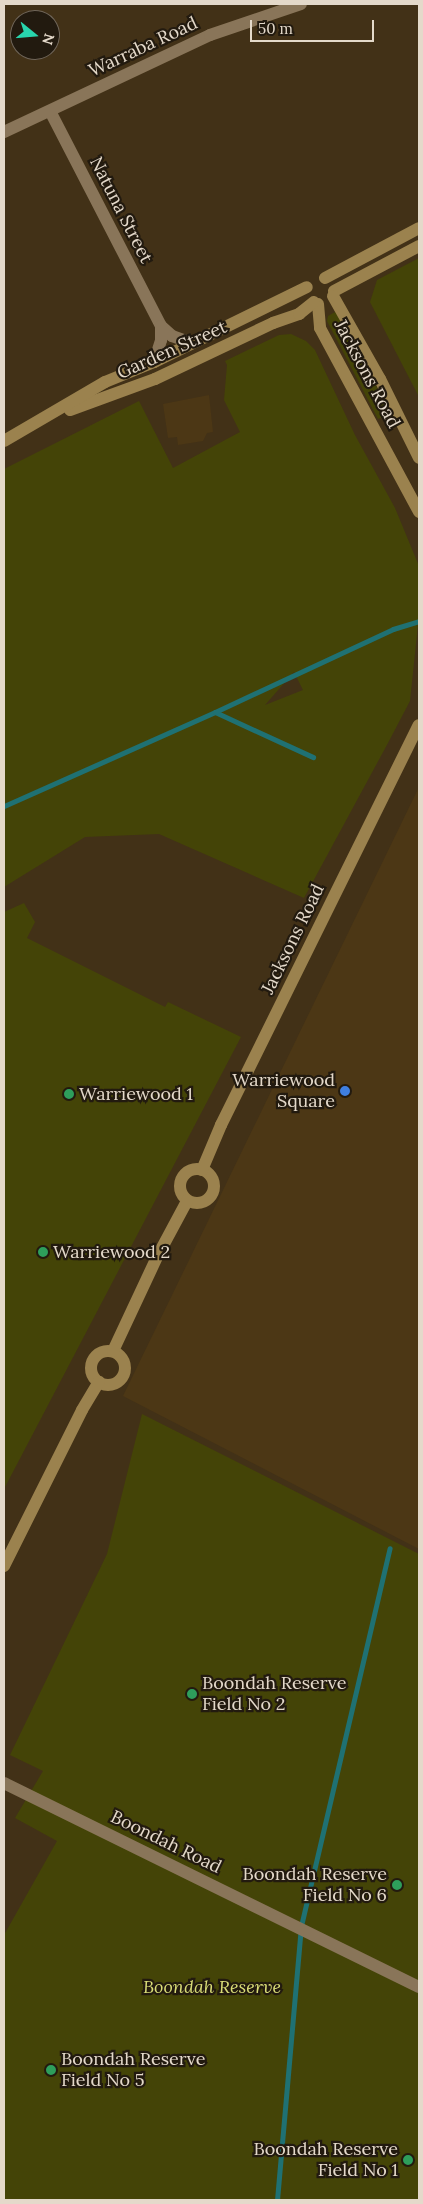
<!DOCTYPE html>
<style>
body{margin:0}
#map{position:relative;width:423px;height:2204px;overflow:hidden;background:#423117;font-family:Lora,serif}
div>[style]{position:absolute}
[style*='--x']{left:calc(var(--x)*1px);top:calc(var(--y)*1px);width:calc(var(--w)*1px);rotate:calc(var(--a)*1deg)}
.built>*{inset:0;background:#4c3715}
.green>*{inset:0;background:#444407}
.stream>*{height:5px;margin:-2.5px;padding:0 2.5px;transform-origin:2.5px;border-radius:2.5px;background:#1f7173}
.street>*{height:12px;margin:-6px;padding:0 6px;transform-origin:6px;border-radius:6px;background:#897559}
.secondary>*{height:12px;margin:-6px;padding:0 6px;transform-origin:6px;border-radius:6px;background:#9b824e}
.secondary>.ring{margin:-6px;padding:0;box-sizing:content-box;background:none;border:12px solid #9b824e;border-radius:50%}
.dots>*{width:14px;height:14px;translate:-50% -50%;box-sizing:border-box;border:2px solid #221a0f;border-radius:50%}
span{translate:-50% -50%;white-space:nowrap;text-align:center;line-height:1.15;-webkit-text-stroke:4.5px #221a0f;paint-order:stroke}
.street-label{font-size:18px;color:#e4d9ca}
.poi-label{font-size:18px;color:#e4d9ca}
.right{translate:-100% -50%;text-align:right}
.left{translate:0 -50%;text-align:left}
.park-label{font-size:18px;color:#d9dc77;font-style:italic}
.frame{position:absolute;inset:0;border:5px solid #e4d9ca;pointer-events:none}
.north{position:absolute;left:10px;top:10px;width:50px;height:50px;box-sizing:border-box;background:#221a0f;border:1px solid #70665a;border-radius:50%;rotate:107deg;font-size:14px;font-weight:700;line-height:20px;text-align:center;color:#e4d9ca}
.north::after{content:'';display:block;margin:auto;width:18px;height:22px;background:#28d5ad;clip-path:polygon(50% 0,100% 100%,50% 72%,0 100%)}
.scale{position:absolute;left:250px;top:20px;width:124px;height:22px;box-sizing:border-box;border:2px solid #e4d9ca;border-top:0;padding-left:6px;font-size:15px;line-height:18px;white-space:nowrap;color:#e4d9ca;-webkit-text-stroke:4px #221a0f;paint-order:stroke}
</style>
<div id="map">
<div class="built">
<div style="clip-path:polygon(209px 395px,213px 432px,207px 433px,203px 441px,178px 445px,177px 437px,168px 438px,163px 404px)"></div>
<div style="clip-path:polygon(419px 787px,419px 1549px,123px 1396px)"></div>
</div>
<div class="green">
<div style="clip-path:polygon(419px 258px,419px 397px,370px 302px,377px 280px)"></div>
<div style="clip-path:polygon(335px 312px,340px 315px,390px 413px,378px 419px,327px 321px,328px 316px)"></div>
<div style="clip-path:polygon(evenodd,291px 334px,306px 341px,315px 350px,355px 435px,395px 508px,419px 566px,419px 615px,410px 701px,388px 743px,304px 898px,159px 834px,85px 837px,4px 887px,4px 469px,139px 401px,173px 468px,240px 432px,224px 400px,227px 365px,225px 361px,279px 335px,291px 334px,294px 672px,303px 690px,265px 705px,294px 672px)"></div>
<div style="clip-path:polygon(24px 903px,35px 922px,27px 938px,165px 1007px,168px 1002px,241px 1037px,4px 1489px,4px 912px)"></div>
<div style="clip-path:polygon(142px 1414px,419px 1554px,419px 2200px,4px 2200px,4px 1935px,57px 1841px,15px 1818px,43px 1771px,10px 1755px,107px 1554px)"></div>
</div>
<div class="stream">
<div style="--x:215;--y:712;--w:108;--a:24.7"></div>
<div style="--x:4;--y:806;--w:231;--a:-24"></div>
<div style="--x:215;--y:712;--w:196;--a:-25"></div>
<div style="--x:393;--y:629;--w:27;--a:-17"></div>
<div style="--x:277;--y:2200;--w:275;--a:-85"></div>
<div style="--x:301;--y:1926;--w:388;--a:-76.8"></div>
</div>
<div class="street">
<div style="--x:50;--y:111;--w:242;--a:62.7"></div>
<div style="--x:161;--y:326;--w:15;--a:42"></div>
<div style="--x:172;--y:336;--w:21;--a:19"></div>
<div style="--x:4;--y:132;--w:228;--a:-25.2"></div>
<div style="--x:210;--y:35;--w:96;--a:-18.8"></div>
<div style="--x:154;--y:362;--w:23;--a:-72"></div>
<div style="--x:161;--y:340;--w:14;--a:-90"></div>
<div style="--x:4;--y:1783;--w:462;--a:26.2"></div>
</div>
<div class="secondary">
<div style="--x:325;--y:278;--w:106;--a:-28"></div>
<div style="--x:334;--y:291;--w:96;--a:-27.9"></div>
<div style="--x:333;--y:296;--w:95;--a:60.5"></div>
<div style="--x:380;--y:379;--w:88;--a:63.7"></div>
<div style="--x:318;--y:304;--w:24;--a:85"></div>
<div style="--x:320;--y:328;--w:209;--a:61.7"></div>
<div style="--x:70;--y:410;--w:90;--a:-20"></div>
<div style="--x:155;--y:379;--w:131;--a:-25.4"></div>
<div style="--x:273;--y:323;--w:28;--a:-19"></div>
<div style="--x:299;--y:314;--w:19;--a:-39"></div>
<div style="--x:4;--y:441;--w:117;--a:-30.3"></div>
<div style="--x:105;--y:382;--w:53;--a:-22.2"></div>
<div style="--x:154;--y:362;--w:170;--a:-26.1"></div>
<div class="ring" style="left:180px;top:1169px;width:22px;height:22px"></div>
<div style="--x:202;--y:1170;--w:49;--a:-67.1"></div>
<div style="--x:221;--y:1125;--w:446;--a:-63.7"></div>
<div class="ring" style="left:91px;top:1351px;width:22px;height:22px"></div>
<div style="--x:113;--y:1351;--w:104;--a:-64.9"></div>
<div style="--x:157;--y:1257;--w:64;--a:-61.8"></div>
<div style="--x:4;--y:1566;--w:174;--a:-63.4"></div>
<div style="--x:82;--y:1410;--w:33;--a:-59"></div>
</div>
<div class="dots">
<div style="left:345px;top:1091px;background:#3f7fe0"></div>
<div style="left:69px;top:1094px;background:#2e9e5b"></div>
<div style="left:43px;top:1252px;background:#2e9e5b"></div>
<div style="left:192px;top:1694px;background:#2e9e5b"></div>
<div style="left:397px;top:1885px;background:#2e9e5b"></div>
<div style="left:51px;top:2070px;background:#2e9e5b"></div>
<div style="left:408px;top:2160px;background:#2e9e5b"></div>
</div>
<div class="street-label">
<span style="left:143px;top:47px;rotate:-25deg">Warraba Road</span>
<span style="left:121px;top:210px;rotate:63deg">Natuna Street</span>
<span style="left:172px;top:350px;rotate:-24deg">Garden Street</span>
<span style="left:367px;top:374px;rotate:62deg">Jacksons Road</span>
<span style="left:293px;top:939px;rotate:-64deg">Jacksons Road</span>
<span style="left:166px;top:1842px;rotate:26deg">Boondah Road</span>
</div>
<div class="poi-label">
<span class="right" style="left:335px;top:1091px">Warriewood<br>Square</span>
<span class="left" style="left:79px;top:1094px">Warriewood 1</span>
<span class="left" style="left:53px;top:1252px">Warriewood 2</span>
<span class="left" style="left:202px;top:1694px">Boondah Reserve<br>Field No 2</span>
<span class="right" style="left:387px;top:1885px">Boondah Reserve<br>Field No 6</span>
<span class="left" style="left:61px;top:2070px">Boondah Reserve<br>Field No 5</span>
<span class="right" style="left:398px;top:2160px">Boondah Reserve<br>Field No 1</span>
</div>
<div class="park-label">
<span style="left:212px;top:1987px">Boondah Reserve</span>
</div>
<div class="frame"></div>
<div class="north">N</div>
<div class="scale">50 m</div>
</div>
